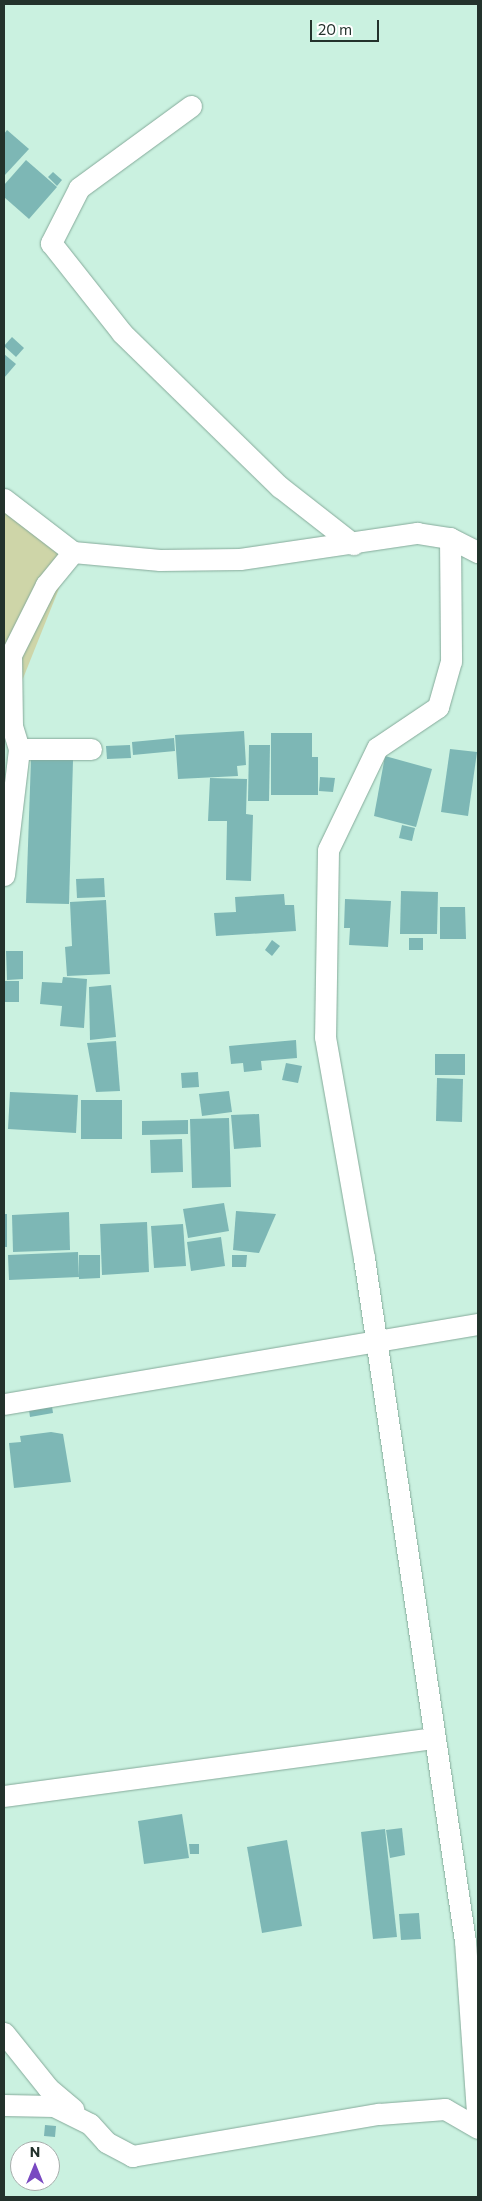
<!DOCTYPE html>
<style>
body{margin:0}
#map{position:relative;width:482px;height:2201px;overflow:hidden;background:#caf1e0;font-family:Commissioner,sans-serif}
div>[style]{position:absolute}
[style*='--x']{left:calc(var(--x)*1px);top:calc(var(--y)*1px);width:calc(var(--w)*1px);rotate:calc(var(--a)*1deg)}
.green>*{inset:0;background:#ced5a8}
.building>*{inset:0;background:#7db7b5}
.roads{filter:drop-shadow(0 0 1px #85aa9a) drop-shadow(0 0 1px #85aa9a)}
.street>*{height:21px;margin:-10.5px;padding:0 10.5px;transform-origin:10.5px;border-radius:10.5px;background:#fff}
span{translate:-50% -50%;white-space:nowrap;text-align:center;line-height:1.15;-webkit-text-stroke:4.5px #fff;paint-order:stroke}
.frame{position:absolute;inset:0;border:5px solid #23322c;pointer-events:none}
.north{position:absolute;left:10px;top:2141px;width:50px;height:50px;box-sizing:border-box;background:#fff;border:1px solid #a7adab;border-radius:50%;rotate:0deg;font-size:14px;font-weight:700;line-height:20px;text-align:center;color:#23322c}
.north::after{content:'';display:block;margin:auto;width:18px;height:22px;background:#7949c1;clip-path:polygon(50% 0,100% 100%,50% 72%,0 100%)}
.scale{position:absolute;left:310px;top:20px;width:69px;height:22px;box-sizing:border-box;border:2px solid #23322c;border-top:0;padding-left:6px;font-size:15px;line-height:18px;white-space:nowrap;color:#23322c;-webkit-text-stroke:4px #fff;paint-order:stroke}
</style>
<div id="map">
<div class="green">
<div style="clip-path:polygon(4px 510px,76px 546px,4px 726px)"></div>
</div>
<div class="building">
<div style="clip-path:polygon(7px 130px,29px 149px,4px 176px,4px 134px)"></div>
<div style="clip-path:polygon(26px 160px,57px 187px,29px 219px,4px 197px,4px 185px)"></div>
<div style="clip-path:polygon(53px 172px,62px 180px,57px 186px,48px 177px)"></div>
<div style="clip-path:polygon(12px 337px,24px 348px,16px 357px,4px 346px)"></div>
<div style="clip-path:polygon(4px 354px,16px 364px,4px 378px)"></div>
<div style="clip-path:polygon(244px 731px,246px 765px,237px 766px,238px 776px,178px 779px,175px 735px)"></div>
<div style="clip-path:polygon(271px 733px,312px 733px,312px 757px,318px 757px,318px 795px,271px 795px)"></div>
<div style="clip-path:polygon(174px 738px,175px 751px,133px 755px,132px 742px)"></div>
<div style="clip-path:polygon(130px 745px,131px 758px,107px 759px,106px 746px)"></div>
<div style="clip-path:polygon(249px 745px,270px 745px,269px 801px,248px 801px)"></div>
<div style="clip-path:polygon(450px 749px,477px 752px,468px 816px,441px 812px)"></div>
<div style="clip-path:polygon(385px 756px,432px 769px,416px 827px,374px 816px)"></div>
<div style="clip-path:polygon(31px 759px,73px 760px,69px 904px,26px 903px)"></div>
<div style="clip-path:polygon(320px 777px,335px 778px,333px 792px,319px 791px)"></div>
<div style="clip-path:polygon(210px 778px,247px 779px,246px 814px,253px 815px,251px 881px,226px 880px,227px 821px,208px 821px)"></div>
<div style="clip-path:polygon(402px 825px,415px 828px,412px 841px,399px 838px)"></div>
<div style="clip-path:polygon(104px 878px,105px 897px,77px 898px,76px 879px)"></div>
<div style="clip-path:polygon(401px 891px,438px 892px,437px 934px,400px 934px)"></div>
<div style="clip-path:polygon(284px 894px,285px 905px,294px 905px,296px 931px,216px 936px,214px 913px,236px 912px,235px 897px)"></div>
<div style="clip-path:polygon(345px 899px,391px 901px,388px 947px,349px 945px,350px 928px,344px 928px)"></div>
<div style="clip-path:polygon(106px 900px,110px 974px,67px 976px,65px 947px,72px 946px,70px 902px)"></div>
<div style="clip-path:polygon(440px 907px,465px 907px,466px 939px,440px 939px)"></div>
<div style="clip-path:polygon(409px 938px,423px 938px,423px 950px,409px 950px)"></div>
<div style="clip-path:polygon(272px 940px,280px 946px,272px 956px,265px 950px)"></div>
<div style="clip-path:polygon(6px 951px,23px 951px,23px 979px,7px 980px)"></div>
<div style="clip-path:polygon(63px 977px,87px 979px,84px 1028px,60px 1026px,62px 1006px,40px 1004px,42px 982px,62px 983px)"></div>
<div style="clip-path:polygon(4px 981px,19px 981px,19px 1002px,4px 1002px)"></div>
<div style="clip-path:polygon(111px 985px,116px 1037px,90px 1040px,89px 987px)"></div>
<div style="clip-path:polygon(296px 1040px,297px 1058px,261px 1061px,262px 1070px,244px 1072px,243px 1063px,231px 1064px,229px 1046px)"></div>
<div style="clip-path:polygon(116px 1041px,120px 1091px,96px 1092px,87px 1043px)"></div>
<div style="clip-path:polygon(435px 1054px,465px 1054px,465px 1075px,435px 1075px)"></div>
<div style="clip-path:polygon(286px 1063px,302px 1066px,298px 1083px,282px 1080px)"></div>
<div style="clip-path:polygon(198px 1072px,199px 1087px,182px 1088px,181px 1073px)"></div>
<div style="clip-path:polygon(437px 1078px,463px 1079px,462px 1122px,436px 1121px)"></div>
<div style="clip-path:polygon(229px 1091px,232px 1112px,202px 1116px,199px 1094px)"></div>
<div style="clip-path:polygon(10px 1092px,78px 1095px,76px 1133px,8px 1129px)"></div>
<div style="clip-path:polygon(81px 1100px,122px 1100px,122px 1139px,81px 1139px)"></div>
<div style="clip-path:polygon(259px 1114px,261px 1147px,234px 1149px,231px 1115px)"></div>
<div style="clip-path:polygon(229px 1118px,231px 1187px,192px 1188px,190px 1119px)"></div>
<div style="clip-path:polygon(188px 1120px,188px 1134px,142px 1135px,142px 1121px)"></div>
<div style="clip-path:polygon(182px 1139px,183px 1172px,151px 1173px,150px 1140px)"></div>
<div style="clip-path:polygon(224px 1203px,229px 1231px,188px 1238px,183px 1209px)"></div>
<div style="clip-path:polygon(236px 1211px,276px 1214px,259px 1253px,233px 1250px)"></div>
<div style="clip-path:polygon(69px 1212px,70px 1250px,13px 1252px,12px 1215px)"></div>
<div style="clip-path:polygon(4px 1214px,7px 1214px,7px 1247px,4px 1247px)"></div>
<div style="clip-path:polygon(147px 1222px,149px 1272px,102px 1275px,100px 1224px)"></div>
<div style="clip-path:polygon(183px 1224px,186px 1266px,154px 1268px,151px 1226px)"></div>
<div style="clip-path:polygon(221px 1237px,225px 1266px,191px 1271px,187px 1242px)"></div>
<div style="clip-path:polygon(78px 1252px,79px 1277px,9px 1280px,8px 1255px)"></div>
<div style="clip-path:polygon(79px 1255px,100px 1255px,100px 1278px,79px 1279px)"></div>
<div style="clip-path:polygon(232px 1255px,247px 1255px,246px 1267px,232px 1267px)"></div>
<div style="clip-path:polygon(51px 1400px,53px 1413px,30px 1417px,28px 1403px)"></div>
<div style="clip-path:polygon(51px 1432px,63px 1434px,71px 1482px,14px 1488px,9px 1443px,21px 1442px,20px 1436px)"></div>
<div style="clip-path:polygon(182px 1814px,189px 1858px,144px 1864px,138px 1821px)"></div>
<div style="clip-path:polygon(402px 1828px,405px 1855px,390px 1858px,386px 1830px)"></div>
<div style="clip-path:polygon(385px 1829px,397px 1937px,373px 1939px,361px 1832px)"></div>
<div style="clip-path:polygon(287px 1840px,302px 1926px,262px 1933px,247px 1847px)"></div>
<div style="clip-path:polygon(189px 1844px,199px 1844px,199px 1854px,190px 1854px)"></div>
<div style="clip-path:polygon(419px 1913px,421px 1939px,401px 1940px,399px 1914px)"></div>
<div style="clip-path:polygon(45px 2125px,56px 2126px,55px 2137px,44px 2136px)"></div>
</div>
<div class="roads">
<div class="street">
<div style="--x:191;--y:106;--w:139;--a:143.8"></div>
<div style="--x:79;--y:188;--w:62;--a:117"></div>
<div style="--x:51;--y:243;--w:115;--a:51.7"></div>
<div style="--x:122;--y:333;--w:221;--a:44.3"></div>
<div style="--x:280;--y:487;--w:93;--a:38"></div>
<div style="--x:4;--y:499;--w:87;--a:37.5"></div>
<div style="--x:73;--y:552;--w:87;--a:5.3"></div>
<div style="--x:160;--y:560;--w:80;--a:-0.7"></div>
<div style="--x:240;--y:559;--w:179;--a:-8.4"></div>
<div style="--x:417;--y:533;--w:33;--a:9"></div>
<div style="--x:450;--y:538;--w:31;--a:27"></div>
<div style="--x:450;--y:538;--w:123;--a:89.5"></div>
<div style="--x:451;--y:661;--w:48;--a:105.8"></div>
<div style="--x:438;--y:707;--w:73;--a:146.1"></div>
<div style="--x:377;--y:748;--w:113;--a:115.7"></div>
<div style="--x:328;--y:850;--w:187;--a:90.9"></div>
<div style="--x:325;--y:1037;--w:224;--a:80"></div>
<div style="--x:364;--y:1258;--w:690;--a:81.59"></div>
<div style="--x:465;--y:1941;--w:186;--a:86"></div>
<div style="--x:73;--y:552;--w:43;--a:129.3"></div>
<div style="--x:46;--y:585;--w:78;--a:116.6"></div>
<div style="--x:11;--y:655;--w:71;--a:89.2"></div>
<div style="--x:12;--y:726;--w:24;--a:73"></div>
<div style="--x:19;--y:749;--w:72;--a:0"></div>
<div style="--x:4;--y:875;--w:127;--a:-83.2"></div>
<div style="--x:4;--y:1404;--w:481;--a:-9.6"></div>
<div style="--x:4;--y:1796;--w:433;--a:-7.7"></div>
<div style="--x:4;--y:2033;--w:70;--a:51.3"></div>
<div style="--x:48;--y:2088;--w:33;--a:40"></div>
<div style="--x:4;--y:2105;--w:50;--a:1.1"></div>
<div style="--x:54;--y:2106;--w:40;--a:26.6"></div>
<div style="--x:90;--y:2124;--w:24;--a:48"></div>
<div style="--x:106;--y:2142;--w:30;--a:28"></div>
<div style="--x:132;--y:2156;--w:251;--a:-9.7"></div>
<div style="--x:379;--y:2114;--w:66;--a:-4.3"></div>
<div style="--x:445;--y:2109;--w:38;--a:30"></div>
</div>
</div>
<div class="frame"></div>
<div class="north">N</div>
<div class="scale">20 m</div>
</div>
